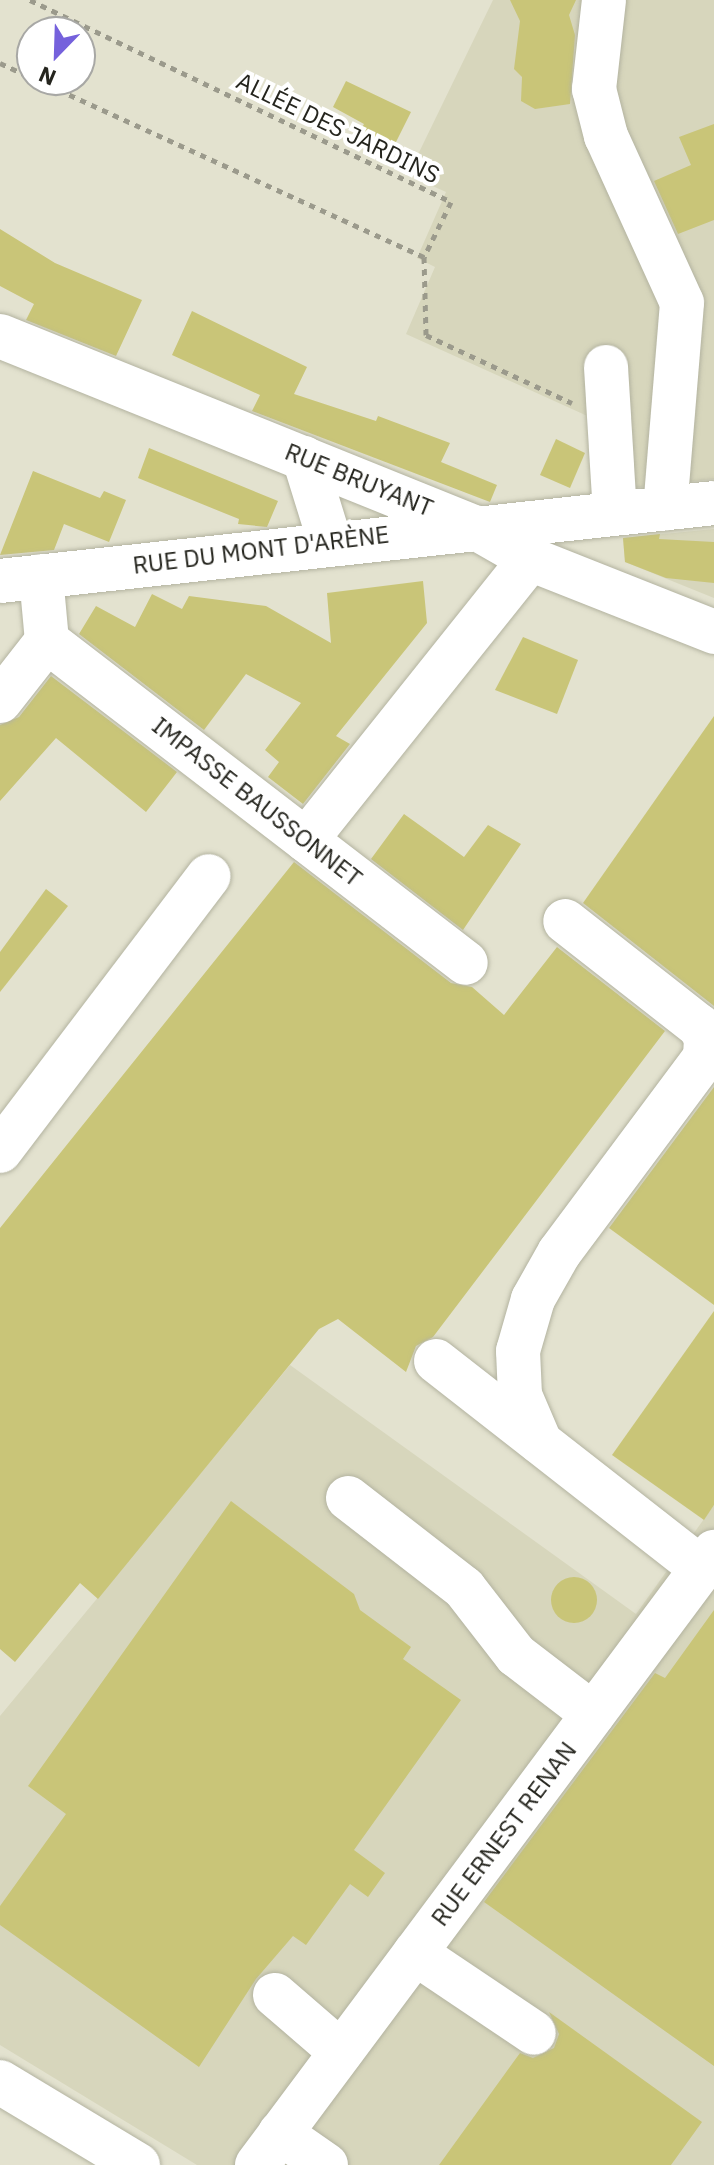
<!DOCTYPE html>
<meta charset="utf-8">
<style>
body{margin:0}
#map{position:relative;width:714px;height:2165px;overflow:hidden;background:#e3e2cf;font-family:"IBM Plex Sans",sans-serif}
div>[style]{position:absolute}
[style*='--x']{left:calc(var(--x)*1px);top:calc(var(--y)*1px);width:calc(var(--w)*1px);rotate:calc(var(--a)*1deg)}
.built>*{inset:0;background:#d7d6bc}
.building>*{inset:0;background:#c9c578}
.round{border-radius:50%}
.path>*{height:5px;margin-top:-2.5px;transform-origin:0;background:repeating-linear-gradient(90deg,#9b9a8c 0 6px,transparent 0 12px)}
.roads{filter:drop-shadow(0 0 2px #b3b3a0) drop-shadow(0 0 2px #b3b3a0)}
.minor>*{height:44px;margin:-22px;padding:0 22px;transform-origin:22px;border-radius:22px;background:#fff}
span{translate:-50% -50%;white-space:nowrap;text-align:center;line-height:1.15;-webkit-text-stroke:8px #fff;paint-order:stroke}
.street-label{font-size:24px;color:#25251e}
.north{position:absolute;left:16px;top:16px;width:80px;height:80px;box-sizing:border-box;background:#fff;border:2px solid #a8a8a5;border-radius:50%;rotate:203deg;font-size:22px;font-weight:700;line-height:32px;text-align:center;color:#25251e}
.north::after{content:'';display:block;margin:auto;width:28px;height:36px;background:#7561dc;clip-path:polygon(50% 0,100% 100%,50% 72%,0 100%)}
</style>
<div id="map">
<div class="built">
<div style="clip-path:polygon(493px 0,714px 0,714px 479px,593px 492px,594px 419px,406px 334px,435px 267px,417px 258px,446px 192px,408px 175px)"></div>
<div style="clip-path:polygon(714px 529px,714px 598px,625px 562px,623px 538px)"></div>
<div style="clip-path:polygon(290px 1365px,636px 1614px,714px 1505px,714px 2165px,197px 2165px,0 2045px,0 1716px)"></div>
</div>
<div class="building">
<div style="clip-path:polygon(510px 0,576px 0,569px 15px,575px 35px,570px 104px,535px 109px,521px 101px,522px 77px,514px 69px,520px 21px)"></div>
<div style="clip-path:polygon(346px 81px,411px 112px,394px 146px,360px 131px,364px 124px,333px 107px)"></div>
<div style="clip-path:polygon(714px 124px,714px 220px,678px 234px,654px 181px,691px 165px,679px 137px)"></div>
<div style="clip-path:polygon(0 229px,55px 263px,142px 300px,116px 356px,26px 320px,34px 304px,0 286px)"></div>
<div style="clip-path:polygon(192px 311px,307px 367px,294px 394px,376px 421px,378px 416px,450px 443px,441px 462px,497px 485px,490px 502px,252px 411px,260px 395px,172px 355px)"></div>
<div style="clip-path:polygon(556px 439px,585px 453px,570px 488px,540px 475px)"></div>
<div style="clip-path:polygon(149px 448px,278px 501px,267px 527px,238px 524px,239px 519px,224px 513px,138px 478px)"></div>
<div style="clip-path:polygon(33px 471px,100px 498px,104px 491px,126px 500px,109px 542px,64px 524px,54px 550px,0 555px)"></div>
<div style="clip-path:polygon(660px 534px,659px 539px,714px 542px,714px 583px,666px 578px,625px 562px,623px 538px)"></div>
<div style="clip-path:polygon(423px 581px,427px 623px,336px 736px,350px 744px,303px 804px,268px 777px,279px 762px,265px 750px,301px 703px,246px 674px,204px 730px,79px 634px,96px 606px,135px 627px,152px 594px,182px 609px,189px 596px,266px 606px,331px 643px,327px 593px)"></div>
<div style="clip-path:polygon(523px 637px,578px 660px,557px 714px,495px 690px)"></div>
<div style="clip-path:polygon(51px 676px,177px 772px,146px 812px,56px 738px,0 801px,0 725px,19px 717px)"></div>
<div style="clip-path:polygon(714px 716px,714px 1006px,583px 903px)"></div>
<div style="clip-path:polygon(404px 814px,464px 857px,488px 825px,521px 844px,463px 930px,371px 859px)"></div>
<div style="clip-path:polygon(294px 862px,451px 983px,472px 987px,504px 1015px,557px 947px,665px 1031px,433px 1337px,416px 1346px,406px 1372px,338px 1319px,319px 1329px,98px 1599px,80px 1583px,15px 1662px,0 1649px,0 1228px)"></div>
<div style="clip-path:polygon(46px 889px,68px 906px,0 992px,0 952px)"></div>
<div style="clip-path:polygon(714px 1087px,714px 1305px,609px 1228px)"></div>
<div style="clip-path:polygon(714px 1311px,714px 1505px,704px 1520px,612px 1455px)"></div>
<div style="clip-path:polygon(231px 1501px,354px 1594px,360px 1610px,411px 1647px,403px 1659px,461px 1700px,354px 1850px,385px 1873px,368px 1897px,350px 1884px,306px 1945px,293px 1936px,256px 1979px,199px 2067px,0 1925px,0 1906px,66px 1814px,28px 1786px)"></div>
<div class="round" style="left:551px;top:1577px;width:46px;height:46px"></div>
<div style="clip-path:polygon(714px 1610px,714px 2066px,484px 1902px,655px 1673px,665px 1678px)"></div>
<div style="clip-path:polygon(549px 2012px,702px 2122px,671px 2165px,439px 2165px,520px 2053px,533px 2058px,554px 2048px,559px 2034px)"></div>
</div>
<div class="path">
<div style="--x:30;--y:0;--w:467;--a:25.6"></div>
<div style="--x:451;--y:202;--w:61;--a:116.1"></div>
<div style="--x:424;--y:257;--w:426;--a:-155.4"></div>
<div style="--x:0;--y:63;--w:35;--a:25"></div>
<div style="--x:424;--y:257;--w:78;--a:88.5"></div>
<div style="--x:426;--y:335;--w:161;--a:25"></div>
</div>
<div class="roads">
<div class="minor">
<div style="--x:604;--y:0;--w:90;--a:96.4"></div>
<div style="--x:594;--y:89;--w:49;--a:75.7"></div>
<div style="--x:606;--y:136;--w:183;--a:65.5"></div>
<div style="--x:682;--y:303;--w:206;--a:94.7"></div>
<div style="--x:0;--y:336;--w:511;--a:21.95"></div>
<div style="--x:474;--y:527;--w:64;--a:29.7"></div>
<div style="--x:530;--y:559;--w:198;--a:21.6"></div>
<div style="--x:606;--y:367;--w:146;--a:86.5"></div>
<div style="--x:304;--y:458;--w:88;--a:72.8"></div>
<div style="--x:0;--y:581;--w:718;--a:-6.23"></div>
<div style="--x:47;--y:641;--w:528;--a:37.54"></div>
<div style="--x:0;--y:701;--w:76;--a:-51.9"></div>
<div style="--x:47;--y:641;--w:65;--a:-95.3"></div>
<div style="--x:306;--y:840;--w:359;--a:-51.4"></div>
<div style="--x:0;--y:1151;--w:345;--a:-52.8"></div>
<div style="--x:436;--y:1361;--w:336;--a:38"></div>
<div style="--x:540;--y:1442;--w:51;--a:-113.1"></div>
<div style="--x:520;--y:1395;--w:44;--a:-92.6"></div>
<div style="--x:518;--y:1351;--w:54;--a:-73.9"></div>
<div style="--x:533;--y:1299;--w:53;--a:-60.5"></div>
<div style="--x:559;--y:1253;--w:244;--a:-53.3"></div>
<div style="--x:705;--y:1057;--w:20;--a:-87"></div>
<div style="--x:706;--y:1037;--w:13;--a:-122"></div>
<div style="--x:699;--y:1026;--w:170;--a:-141.9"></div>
<div style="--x:348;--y:1498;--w:147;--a:37.8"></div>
<div style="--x:464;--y:1588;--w:85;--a:52.2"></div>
<div style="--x:516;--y:1655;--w:97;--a:37.5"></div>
<div style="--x:415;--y:1953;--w:143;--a:33.9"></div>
<div style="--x:275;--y:1995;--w:87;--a:40.8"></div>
<div style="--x:0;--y:2082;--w:161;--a:31"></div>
<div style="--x:280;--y:2133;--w:56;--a:34.8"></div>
<div style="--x:257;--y:2165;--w:765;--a:-53.29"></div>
</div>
</div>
<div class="street-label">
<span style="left:338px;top:128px;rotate:26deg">ALLÉE DES JARDINS</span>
<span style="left:359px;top:480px;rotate:22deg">RUE BRUYANT</span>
<span style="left:261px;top:550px;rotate:-7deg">RUE DU MONT D'ARÈNE</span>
<span style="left:257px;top:802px;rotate:38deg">IMPASSE BAUSSONNET</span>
<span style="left:504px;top:1834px;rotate:-53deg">RUE ERNEST RENAN</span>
</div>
<div class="north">N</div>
</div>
